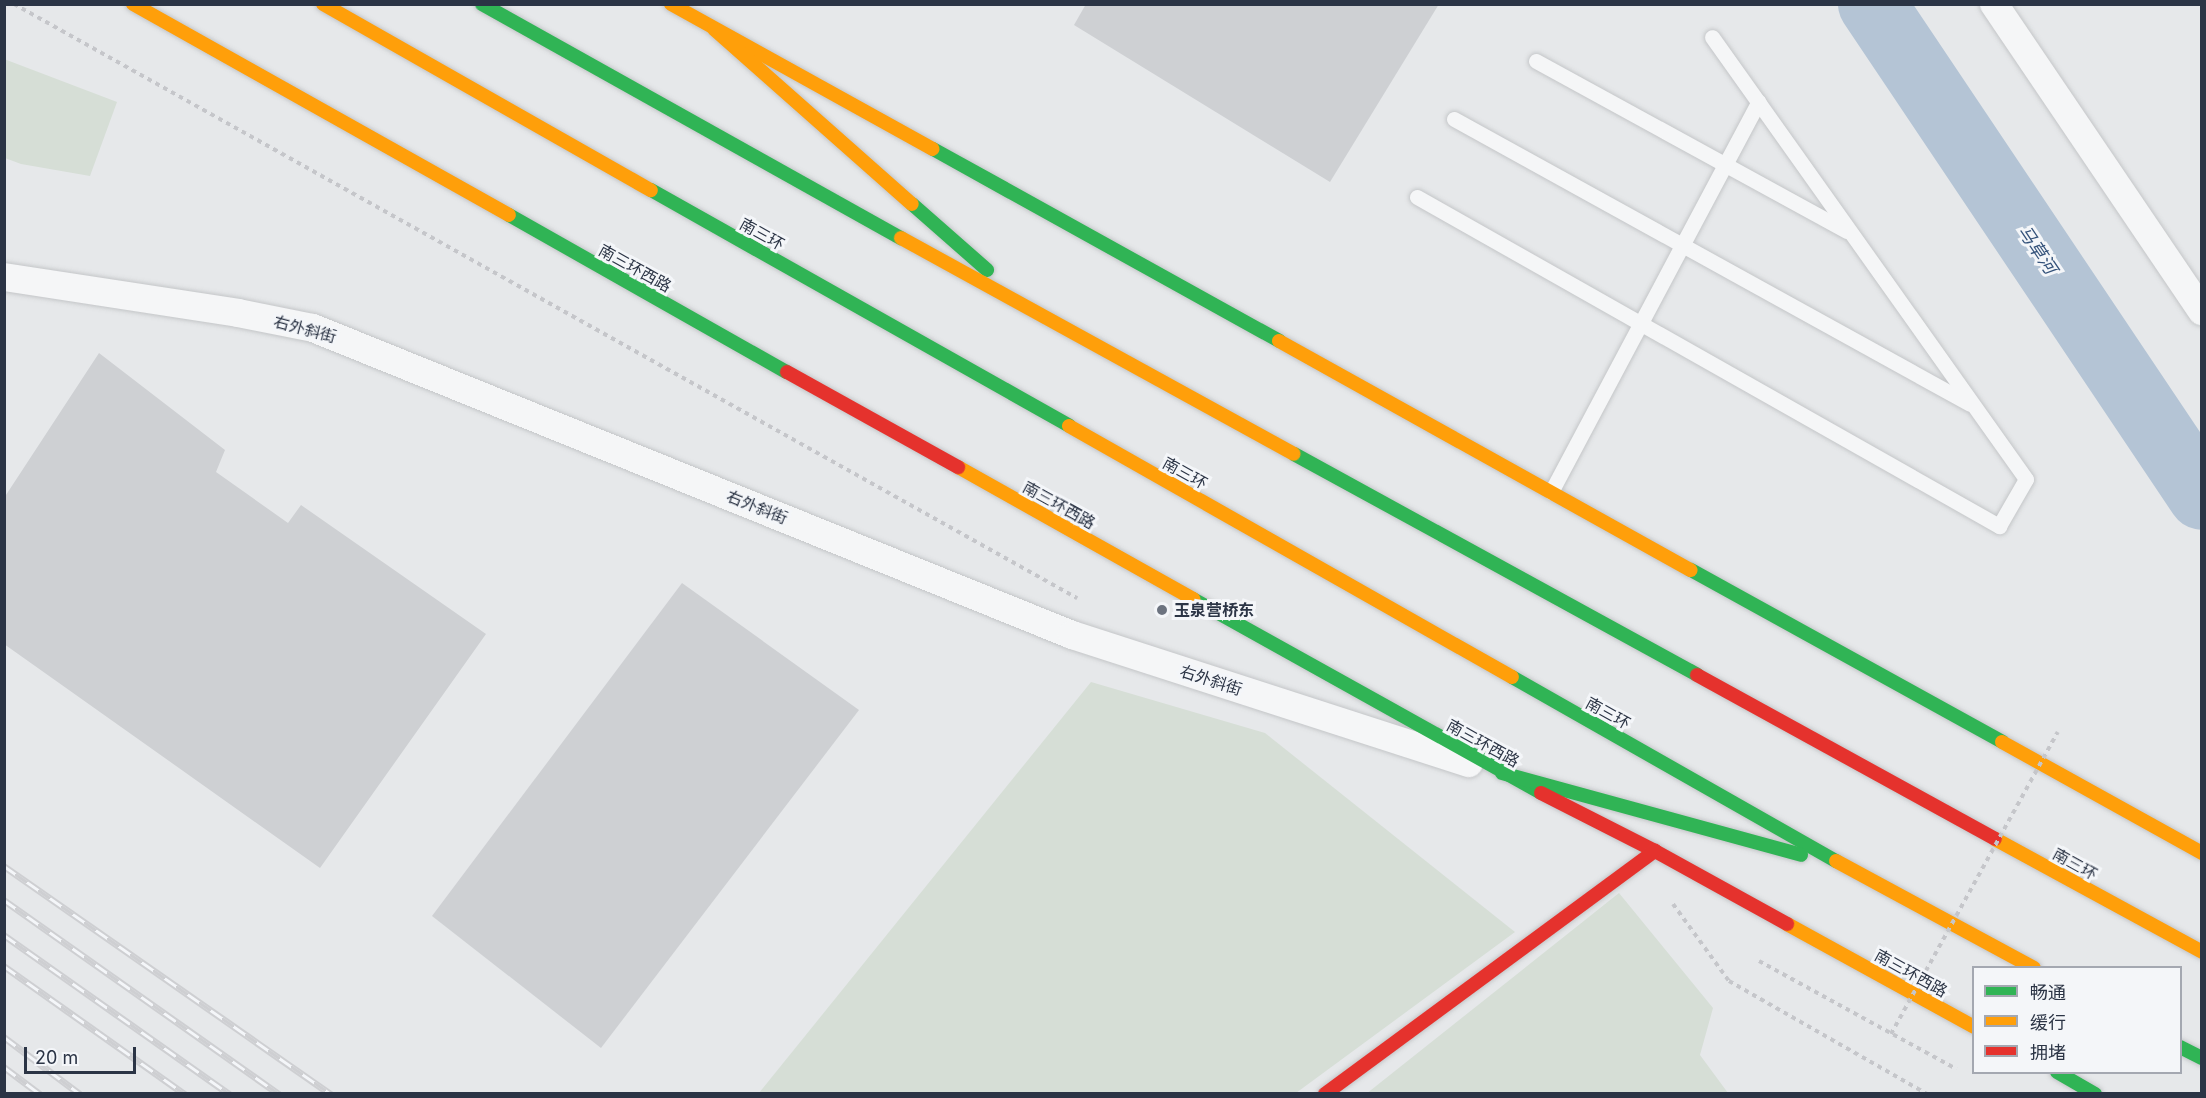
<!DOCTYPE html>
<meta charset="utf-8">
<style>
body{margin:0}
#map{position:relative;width:2206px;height:1098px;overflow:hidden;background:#e6e8ea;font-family:Inter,"Noto Sans SC",sans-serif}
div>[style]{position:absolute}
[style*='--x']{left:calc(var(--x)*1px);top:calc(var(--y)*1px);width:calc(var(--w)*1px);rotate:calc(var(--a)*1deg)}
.green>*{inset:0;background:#d6ded6}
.river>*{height:68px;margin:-34px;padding:0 34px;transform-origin:34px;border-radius:34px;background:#b4c4d5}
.building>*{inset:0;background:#ced0d3}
.path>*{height:4px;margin-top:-2px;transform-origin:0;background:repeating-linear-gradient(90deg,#c5c6ca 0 4.5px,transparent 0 9px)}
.roads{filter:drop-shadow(0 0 2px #c4c6c8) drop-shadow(0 0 2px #c4c6c8)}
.lane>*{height:15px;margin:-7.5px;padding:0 7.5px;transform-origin:7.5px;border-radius:7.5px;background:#f5f6f7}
.street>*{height:28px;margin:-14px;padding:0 14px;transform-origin:14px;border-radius:14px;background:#f5f6f7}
.fast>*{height:14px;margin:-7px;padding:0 7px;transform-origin:7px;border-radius:7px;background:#30b455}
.slow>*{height:14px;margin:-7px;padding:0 7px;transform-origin:7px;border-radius:7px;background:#ff9f0a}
.jam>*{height:14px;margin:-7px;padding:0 7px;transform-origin:7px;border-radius:7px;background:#e5322d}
.rail>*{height:7px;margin-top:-3.5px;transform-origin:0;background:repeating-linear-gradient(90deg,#f4f6f9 0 14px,#cecfd2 0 28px);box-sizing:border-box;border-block:2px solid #cecfd2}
.path-bridge>*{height:4px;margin-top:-2px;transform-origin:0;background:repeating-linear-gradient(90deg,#c5c6ca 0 4.5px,transparent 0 9px)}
.dots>*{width:16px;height:16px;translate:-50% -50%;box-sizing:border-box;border:3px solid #f4f6f9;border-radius:50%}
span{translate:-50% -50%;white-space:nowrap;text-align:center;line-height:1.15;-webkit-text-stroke:6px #f4f6f9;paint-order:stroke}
.street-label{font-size:16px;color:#2b3445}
.poi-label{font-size:16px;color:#2b3445;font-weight:700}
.left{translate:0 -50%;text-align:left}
.water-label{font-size:18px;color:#34527a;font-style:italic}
.frame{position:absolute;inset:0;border:6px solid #2b3445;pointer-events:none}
.legend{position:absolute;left:1972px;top:966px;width:210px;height:108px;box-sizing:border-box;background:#f4f6f9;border:2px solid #a4a8b1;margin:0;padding:8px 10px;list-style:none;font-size:18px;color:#2b3445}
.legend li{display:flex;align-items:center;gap:12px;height:30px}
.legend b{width:30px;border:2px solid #a4a8b1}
.scale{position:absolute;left:24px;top:1047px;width:112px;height:27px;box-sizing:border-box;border:3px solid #2b3445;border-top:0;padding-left:8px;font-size:18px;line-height:21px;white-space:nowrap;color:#2b3445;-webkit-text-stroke:4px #f4f6f9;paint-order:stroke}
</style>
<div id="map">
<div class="green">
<div style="clip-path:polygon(4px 59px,117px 102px,90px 176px,21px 164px,5px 158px)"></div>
<div style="clip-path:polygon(1091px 682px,1265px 733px,1515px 932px,1296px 1093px,759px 1093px)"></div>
<div style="clip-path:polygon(1619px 893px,1713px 1008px,1700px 1055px,1728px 1093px,1366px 1094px)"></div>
</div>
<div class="river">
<div style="--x:1872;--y:4;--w:592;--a:56.15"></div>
</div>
<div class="building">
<div style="clip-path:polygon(1086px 4px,1439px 4px,1330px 182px,1074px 25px)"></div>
<div style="clip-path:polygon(99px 353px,225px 450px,216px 472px,288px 523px,301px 505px,486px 634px,320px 868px,4px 644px,4px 498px)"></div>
<div style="clip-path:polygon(682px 583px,859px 710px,601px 1048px,432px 916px)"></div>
</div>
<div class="path">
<div style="--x:14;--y:4;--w:1218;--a:29.2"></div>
<div style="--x:1673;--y:904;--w:95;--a:54"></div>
<div style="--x:1729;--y:981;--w:228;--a:29.7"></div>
<div style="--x:1759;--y:961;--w:225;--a:28.7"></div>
</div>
<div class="roads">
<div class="lane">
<div style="--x:1536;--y:61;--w:354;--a:28.7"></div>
<div style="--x:1454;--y:119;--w:589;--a:28.91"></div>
<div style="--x:1417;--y:197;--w:669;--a:29.48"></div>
<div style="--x:1999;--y:526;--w:54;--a:-60.1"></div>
<div style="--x:2026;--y:479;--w:542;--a:-125.39"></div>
<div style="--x:1551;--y:492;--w:442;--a:-62"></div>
</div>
<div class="street">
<div style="--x:1994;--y:4;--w:371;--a:55.9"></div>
<div style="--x:4;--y:277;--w:237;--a:8.7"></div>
<div style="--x:238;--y:313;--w:76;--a:11.3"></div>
<div style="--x:313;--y:328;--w:819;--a:22.02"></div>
<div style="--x:1072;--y:635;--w:417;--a:17.9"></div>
</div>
<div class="fast">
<div style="--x:482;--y:4;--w:480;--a:29.2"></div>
<div style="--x:933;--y:149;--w:396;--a:29"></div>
<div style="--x:651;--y:190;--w:480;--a:29.4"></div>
<div style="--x:912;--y:204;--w:100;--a:41.3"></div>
<div style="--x:509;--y:215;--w:319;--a:29.5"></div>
<div style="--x:1294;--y:454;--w:460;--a:28.7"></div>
<div style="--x:1691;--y:570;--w:355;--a:28.9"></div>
<div style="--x:1193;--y:599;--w:398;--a:29.1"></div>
<div style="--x:1512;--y:677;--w:373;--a:29.6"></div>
<div style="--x:1502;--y:773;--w:310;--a:15.3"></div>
<div style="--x:2180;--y:1047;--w:25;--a:27"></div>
<div style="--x:2057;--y:1072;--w:44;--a:30.1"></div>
</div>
<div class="slow">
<div style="--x:133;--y:4;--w:431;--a:29.3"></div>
<div style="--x:323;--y:4;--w:377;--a:29.6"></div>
<div style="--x:671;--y:4;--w:299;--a:29"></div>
<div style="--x:714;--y:29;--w:264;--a:41.5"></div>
<div style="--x:901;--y:238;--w:448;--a:28.8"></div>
<div style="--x:1279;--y:341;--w:471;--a:29.1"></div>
<div style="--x:1069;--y:426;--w:509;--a:29.54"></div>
<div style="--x:958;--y:467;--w:270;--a:29.3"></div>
<div style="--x:2002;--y:742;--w:229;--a:29"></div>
<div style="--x:1995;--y:839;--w:236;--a:28.6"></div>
<div style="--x:1836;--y:861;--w:225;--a:28.4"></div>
<div style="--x:1787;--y:924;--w:213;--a:28.8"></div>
</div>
<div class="jam">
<div style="--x:787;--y:372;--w:196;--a:29.1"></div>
<div style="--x:1697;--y:675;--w:340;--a:28.8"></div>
<div style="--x:1541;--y:793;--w:128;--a:27"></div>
<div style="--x:1655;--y:851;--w:151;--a:28.9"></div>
<div style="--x:1325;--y:1094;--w:410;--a:-36.4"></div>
</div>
</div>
<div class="rail">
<div style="--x:4;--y:866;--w:399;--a:34.9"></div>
<div style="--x:4;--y:900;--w:337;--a:35.2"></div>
<div style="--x:4;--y:935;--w:276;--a:35.2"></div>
<div style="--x:4;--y:966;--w:222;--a:35.3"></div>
<div style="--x:4;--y:1037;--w:95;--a:36.9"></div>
<div style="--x:4;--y:1067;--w:45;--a:36.9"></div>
</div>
<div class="path-bridge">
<div style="--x:1891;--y:1034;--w:345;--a:-61.1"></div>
</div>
<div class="dots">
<div style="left:1162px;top:610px;background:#6c737f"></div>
</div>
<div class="street-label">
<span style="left:762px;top:234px;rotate:29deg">南三环</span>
<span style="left:635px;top:268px;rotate:29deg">南三环西路</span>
<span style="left:305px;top:329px;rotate:15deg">右外斜街</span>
<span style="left:1185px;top:473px;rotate:29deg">南三环</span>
<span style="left:1059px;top:505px;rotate:29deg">南三环西路</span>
<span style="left:757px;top:507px;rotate:22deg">右外斜街</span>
<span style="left:1211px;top:680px;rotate:18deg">右外斜街</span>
<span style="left:1608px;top:713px;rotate:29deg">南三环</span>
<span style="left:1483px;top:743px;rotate:29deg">南三环西路</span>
<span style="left:2075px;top:864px;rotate:29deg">南三环</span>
<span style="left:1911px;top:973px;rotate:29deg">南三环西路</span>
</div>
<div class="poi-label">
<span class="left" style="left:1174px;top:610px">玉泉营桥东</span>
</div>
<div class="water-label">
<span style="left:2037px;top:250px;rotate:56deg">马草河</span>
</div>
<div class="frame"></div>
<ul class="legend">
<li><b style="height:8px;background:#30b455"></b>畅通</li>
<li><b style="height:8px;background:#ff9f0a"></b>缓行</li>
<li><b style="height:8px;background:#e5322d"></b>拥堵</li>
</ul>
<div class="scale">20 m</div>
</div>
